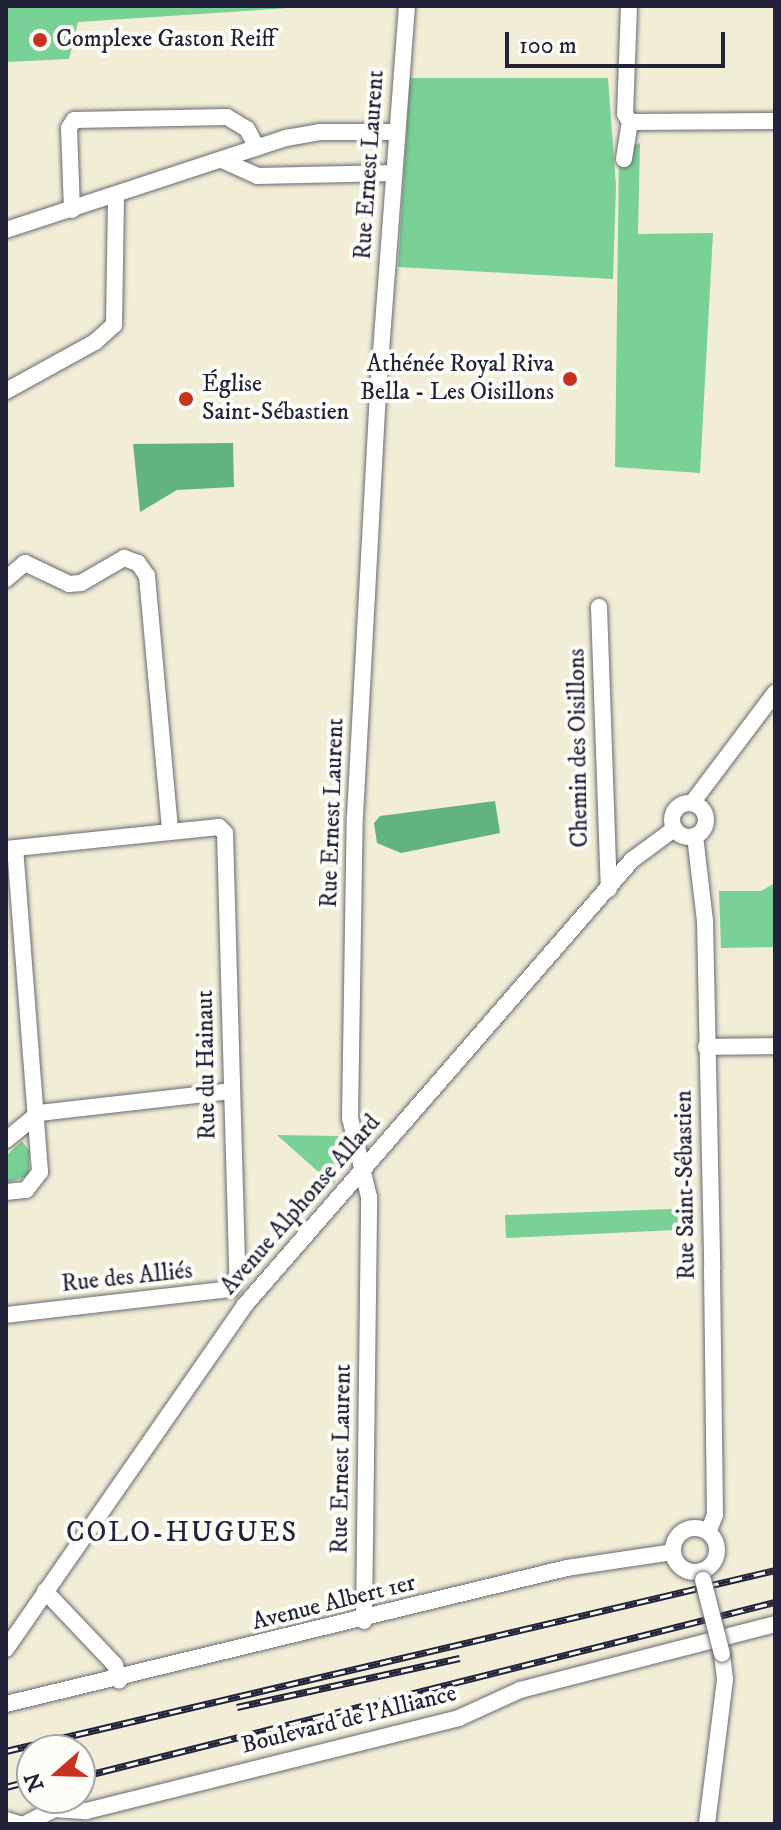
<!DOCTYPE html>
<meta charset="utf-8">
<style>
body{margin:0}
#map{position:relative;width:781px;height:1830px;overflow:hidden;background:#f1edd7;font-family:"IM FELL DW Pica",serif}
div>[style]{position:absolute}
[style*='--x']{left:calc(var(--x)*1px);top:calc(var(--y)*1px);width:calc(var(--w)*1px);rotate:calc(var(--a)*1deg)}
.green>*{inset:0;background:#7ad195}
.forest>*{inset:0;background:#63b37e}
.roads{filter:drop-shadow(0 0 2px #6a6972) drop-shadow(0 0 2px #6a6972)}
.minor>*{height:16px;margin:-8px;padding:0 8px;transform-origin:8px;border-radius:8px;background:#fff}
.minor>.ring{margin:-8px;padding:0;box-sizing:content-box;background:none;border:16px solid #fff;border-radius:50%}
.rail>*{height:7px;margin-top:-3.5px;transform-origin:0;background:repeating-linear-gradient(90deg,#fdfcf7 0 12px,#22223b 0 24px);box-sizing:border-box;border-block:2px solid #22223b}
.bridges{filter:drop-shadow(0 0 2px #6a6972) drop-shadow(0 0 2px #6a6972)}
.minor-bridge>*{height:16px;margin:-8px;padding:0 8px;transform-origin:8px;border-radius:8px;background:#fff}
.dots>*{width:22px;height:22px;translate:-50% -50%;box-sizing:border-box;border:4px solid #fdfcf7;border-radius:50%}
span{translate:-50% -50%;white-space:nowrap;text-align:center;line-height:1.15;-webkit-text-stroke:8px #fdfcf7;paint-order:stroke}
.poi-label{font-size:24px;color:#22223b}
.left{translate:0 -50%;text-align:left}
.right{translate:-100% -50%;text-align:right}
.street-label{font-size:24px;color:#22223b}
.quarter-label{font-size:28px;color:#22223b;letter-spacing:2px}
.frame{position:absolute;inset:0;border:8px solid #22223b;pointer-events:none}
.north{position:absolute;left:16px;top:1734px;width:80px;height:80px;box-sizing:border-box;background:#fdfcf7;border:2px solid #a5a5ac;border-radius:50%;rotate:250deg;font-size:22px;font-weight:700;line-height:32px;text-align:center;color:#22223b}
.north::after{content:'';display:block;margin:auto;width:28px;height:36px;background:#c8321e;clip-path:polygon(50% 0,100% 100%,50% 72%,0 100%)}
.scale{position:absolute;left:505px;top:32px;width:220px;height:36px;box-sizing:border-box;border:4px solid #22223b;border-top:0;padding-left:10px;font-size:24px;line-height:28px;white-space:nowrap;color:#22223b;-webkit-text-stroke:6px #fdfcf7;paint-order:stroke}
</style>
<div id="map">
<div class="green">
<div style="clip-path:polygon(6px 6px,319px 6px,78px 22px,69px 59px,6px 62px)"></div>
<div style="clip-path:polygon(410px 78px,608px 78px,616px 186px,613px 279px,398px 267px)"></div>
<div style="clip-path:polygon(640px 143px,638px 234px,713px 233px,700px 473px,615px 467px,619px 152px)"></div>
<div style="clip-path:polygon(775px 883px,775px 947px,721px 948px,719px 891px,761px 891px)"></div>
<div style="clip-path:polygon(277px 1135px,338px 1136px,338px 1175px,333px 1185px)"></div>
<div style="clip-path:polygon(22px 1141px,29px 1151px,29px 1176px,6px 1183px,6px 1156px)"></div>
<div style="clip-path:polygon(696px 1208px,696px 1229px,506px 1238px,505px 1215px)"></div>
</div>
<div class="forest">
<div style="clip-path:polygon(233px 443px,234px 487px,177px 490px,140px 512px,133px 444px)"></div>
<div style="clip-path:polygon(495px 801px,500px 833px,401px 853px,377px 843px,374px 823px,380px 816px)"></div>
</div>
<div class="roads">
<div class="minor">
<div style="--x:629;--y:6;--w:108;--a:92.1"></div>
<div style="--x:625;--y:114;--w:9;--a:58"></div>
<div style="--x:630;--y:122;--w:145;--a:-0.4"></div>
<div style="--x:624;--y:159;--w:37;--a:-81"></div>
<div style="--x:224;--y:161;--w:36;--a:24"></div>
<div style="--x:257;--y:176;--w:137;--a:-1.3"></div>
<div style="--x:72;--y:210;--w:82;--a:-92.1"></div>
<div style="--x:69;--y:128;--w:9;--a:-58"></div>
<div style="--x:74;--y:120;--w:153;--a:-1.1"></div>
<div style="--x:227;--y:117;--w:23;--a:31"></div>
<div style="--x:247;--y:129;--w:21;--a:62"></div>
<div style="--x:6;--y:230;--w:295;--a:-18.2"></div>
<div style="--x:286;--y:138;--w:34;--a:-10"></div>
<div style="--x:319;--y:132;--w:76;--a:0"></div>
<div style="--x:6;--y:391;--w:102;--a:-28.8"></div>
<div style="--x:95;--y:342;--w:25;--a:-42"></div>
<div style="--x:114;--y:325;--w:127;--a:-89.1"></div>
<div style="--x:6;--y:579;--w:25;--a:-40"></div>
<div style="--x:25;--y:563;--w:49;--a:25.5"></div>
<div style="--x:69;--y:584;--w:12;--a:-5"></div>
<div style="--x:81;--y:583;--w:50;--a:-30.2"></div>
<div style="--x:124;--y:558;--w:15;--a:20"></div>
<div style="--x:138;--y:563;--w:16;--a:55"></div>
<div style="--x:147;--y:576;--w:256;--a:84.8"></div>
<div style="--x:599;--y:607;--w:282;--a:88"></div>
<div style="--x:692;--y:803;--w:138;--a:-53"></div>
<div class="ring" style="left:672px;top:803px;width:18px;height:18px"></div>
<div style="--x:695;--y:836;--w:86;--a:83.3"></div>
<div style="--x:705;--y:921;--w:348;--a:88.8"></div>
<div style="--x:712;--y:1269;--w:246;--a:89.3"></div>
<div style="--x:715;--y:1515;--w:18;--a:112"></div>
<div style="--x:6;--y:849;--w:214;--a:-5.9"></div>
<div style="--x:219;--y:827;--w:8;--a:45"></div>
<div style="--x:225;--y:833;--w:443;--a:88.4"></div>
<div style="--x:237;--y:1276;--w:15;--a:118"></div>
<div style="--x:706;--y:1047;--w:69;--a:-0.8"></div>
<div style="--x:6;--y:1140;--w:43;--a:-39.3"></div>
<div style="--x:39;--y:1113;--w:193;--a:-6.5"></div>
<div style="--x:6;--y:1192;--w:20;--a:-6"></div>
<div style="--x:26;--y:1190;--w:23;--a:-52"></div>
<div style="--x:40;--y:1172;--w:325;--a:-94.4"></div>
<div style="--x:6;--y:1315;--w:226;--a:-6.6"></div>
<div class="ring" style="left:673px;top:1528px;width:28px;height:28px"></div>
<div style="--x:45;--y:1591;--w:102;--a:46.6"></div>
<div style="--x:115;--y:1665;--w:16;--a:75"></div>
<div style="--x:364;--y:1621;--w:424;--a:-89.3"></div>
<div style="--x:369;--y:1197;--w:81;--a:-103.5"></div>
<div style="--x:350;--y:1118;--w:302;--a:-89.1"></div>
<div style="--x:355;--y:816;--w:426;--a:-86.9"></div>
<div style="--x:378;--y:391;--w:386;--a:-85.7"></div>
<div style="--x:6;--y:1649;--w:419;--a:-55.2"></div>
<div style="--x:245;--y:1305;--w:590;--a:-48.99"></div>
<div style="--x:632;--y:860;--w:52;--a:-36.4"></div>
<div style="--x:6;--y:1704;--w:577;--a:-13.63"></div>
<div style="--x:567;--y:1568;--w:107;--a:-8.6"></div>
<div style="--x:6;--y:1820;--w:14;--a:17"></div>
<div style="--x:25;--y:1824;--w:33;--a:-27"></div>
<div style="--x:54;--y:1809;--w:32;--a:4"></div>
<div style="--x:86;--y:1811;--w:384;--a:-14"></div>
<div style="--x:459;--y:1718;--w:67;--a:-24.7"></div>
<div style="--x:520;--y:1690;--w:263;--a:-14.5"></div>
<div style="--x:707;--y:1824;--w:146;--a:-82.9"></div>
<div style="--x:725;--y:1679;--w:25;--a:-97"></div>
</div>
</div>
<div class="rail">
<div style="--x:237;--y:1707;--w:228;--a:-12.4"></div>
<div style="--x:6;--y:1751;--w:790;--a:-13.24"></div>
<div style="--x:80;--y:1777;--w:717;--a:-14.13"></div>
<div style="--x:6;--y:1787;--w:27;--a:-15"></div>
</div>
<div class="bridges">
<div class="minor-bridge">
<div style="--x:703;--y:1580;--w:76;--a:75.6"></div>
</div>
</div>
<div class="dots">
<div style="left:40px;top:40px;background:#c8321e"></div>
<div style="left:570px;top:379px;background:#c8321e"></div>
<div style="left:186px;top:399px;background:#c8321e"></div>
</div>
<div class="poi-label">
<span class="left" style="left:56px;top:40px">Complexe Gaston Reiff</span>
<span class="right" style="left:554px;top:379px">Athénée Royal Riva<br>Bella - Les Oisillons</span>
<span class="left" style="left:202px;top:399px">Église<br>Saint-Sébastien</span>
</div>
<div class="street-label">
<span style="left:370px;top:165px;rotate:-86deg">Rue Ernest Laurent</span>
<span style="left:579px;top:748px;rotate:-91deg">Chemin des Oisillons</span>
<span style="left:333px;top:813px;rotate:-88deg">Rue Ernest Laurent</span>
<span style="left:207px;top:1065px;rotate:-91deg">Rue du Hainaut</span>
<span style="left:686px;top:1185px;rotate:-91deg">Rue Saint-Sébastien</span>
<span style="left:301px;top:1205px;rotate:-49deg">Avenue Alphonse Allard</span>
<span style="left:127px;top:1278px;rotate:-6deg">Rue des Alliés</span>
<span style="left:342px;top:1459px;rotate:-89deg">Rue Ernest Laurent</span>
<span style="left:334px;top:1603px;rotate:-14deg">Avenue Albert 1er</span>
<span style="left:349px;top:1720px;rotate:-14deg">Boulevard de l'Alliance</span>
</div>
<div class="quarter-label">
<span style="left:182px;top:1533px">COLO-HUGUES</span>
</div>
<div class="frame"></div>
<div class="north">N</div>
<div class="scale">100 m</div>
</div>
